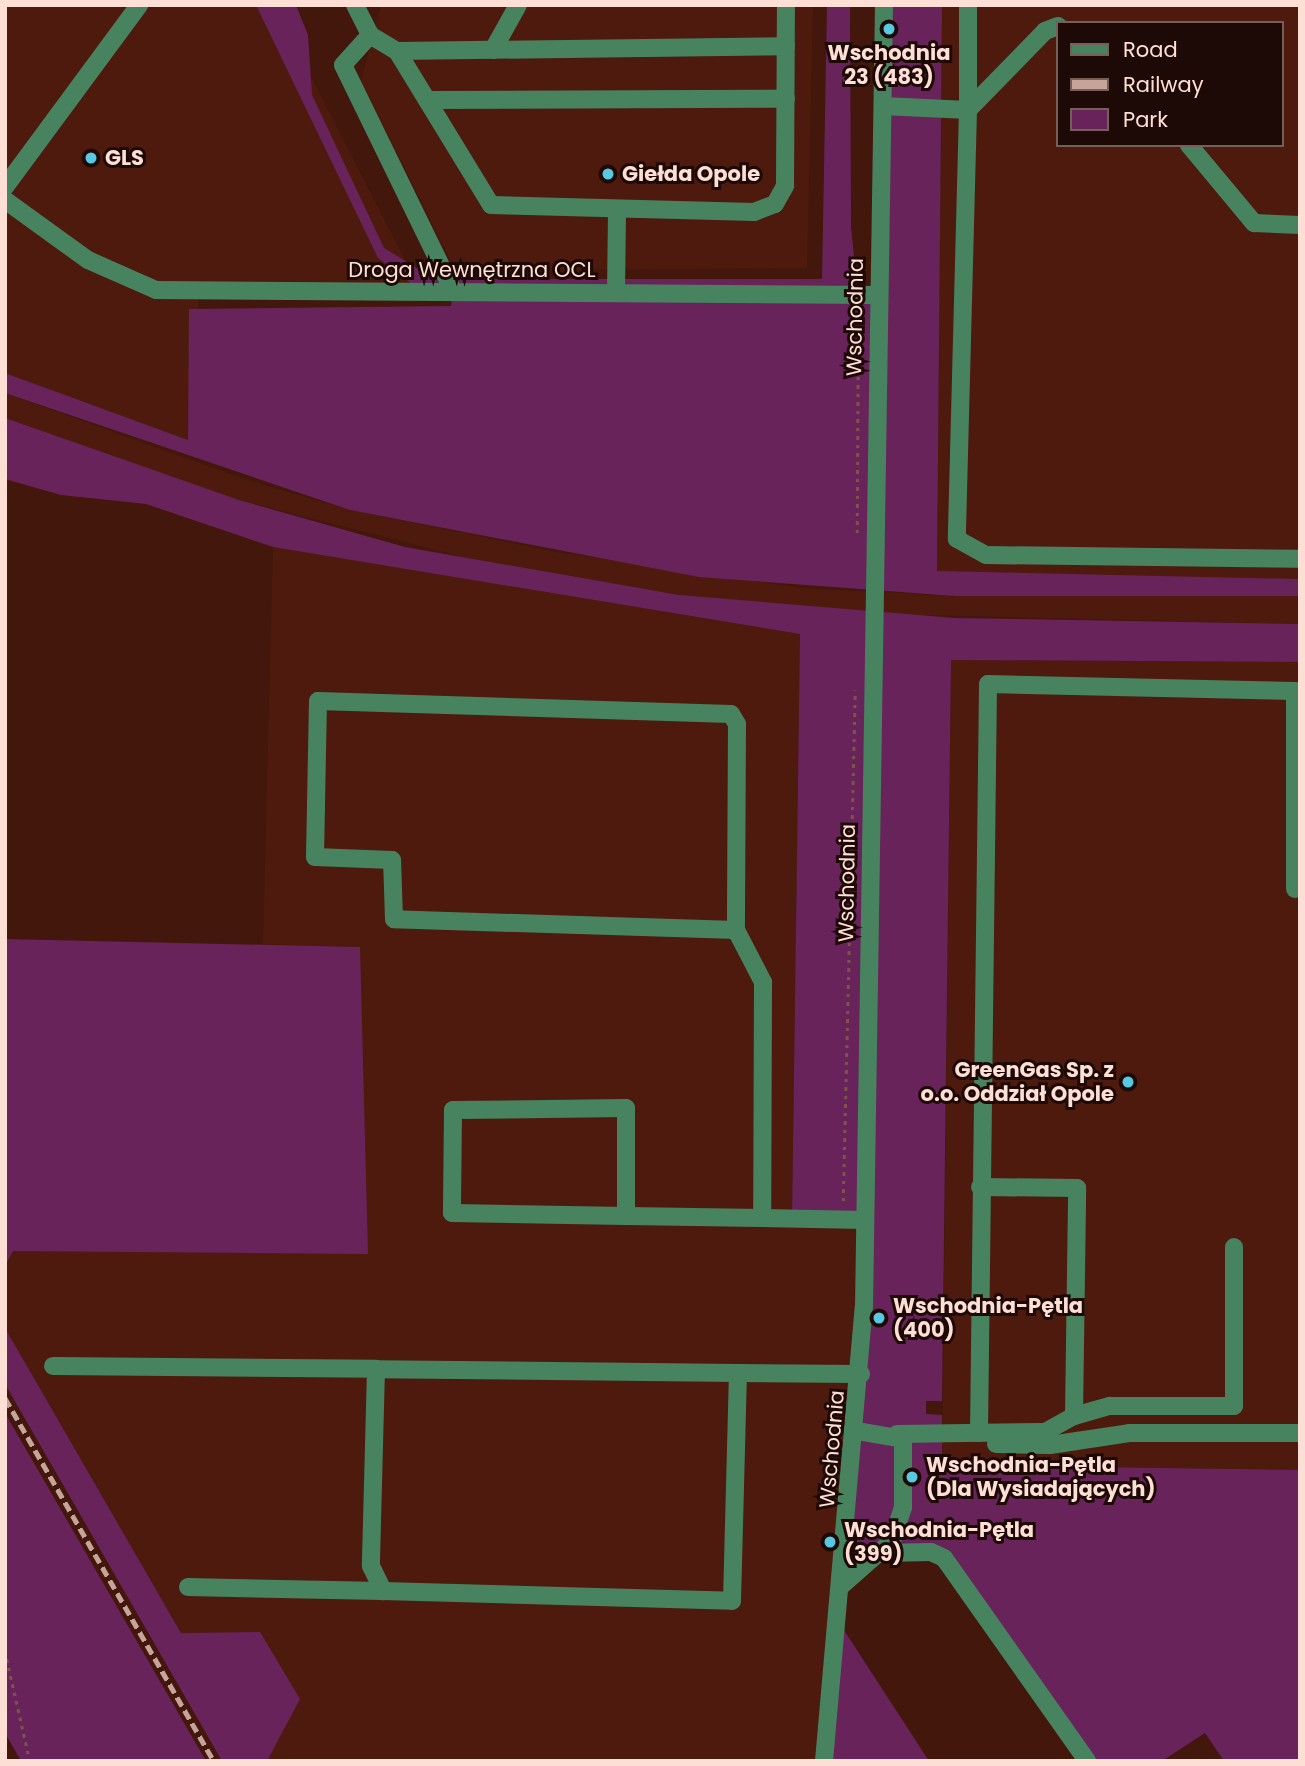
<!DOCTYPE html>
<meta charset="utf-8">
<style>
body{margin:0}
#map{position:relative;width:1305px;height:1766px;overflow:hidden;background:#43170b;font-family:Poppins,sans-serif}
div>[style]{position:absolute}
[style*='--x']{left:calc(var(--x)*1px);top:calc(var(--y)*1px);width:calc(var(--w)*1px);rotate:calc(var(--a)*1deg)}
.built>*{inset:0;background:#4e1a0d}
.green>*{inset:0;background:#68235b}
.path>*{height:2.5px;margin-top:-1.25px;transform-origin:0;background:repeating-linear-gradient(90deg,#7c5449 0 3.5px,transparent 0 8.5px)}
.minor>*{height:18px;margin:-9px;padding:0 9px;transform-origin:9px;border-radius:9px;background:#48835f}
.rail>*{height:5px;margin-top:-2.5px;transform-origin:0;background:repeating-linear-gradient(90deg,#c6a49a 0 10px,transparent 0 15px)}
.dots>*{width:19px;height:19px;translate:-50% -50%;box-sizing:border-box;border:4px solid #1d0905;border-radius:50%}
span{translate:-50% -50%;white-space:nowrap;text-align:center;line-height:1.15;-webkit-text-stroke:6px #1d0905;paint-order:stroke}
.poi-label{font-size:21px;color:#fddfd6;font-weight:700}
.left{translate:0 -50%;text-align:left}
.right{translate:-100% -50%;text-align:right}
.street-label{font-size:21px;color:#fddfd6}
.frame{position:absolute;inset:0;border:7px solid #fddfd6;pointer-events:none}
.legend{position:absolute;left:1056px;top:21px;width:228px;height:126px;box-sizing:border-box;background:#1d0905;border:2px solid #775f59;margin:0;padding:9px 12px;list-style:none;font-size:21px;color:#fddfd6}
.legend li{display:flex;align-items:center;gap:14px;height:35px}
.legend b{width:35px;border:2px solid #775f59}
</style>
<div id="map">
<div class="built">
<div style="clip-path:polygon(5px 5px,274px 5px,421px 291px,199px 295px,188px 440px,5px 373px)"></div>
<div style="clip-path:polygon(381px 5px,813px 5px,807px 268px,456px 271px,361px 81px)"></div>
<div style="clip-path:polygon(evenodd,942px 5px,1300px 5px,1300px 579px,937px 572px,942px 5px,1058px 23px,1282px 23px,1282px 145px,1058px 145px,1058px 23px)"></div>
<div style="clip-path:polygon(5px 393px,247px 480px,350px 510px,556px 552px,801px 588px,955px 596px,1300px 596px,1300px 624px,835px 613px,679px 595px,487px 563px,239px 500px,40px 432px,5px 418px)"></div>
<div style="clip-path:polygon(273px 547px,800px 634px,792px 1218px,865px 1220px,824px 1761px,267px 1761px,260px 1632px,181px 1633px,5px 1328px,5px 1266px,13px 1251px,360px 947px,263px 944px)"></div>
<div style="clip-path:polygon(951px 660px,1300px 662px,1300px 1470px,942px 1465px)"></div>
</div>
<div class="green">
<div style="clip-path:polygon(256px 5px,296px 5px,308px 35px,312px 95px,384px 248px,435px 279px,822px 279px,827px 5px,850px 5px,851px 227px,858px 295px,877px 295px,884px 5px,942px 5px,937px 571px,1300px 579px,1300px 596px,955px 596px,699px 577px,350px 510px,5px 393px,5px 373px,188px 440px,189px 309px,451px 306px,453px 291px,421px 291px,378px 258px)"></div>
<div style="clip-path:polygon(5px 418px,239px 500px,405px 547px,679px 595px,955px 618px,1300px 624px,1300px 662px,951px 660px,942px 1401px,926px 1401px,926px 1414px,942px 1415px,942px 1465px,1300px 1470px,1300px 1761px,1224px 1761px,1205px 1733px,1162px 1761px,1087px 1761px,944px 1558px,882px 1553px,841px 1586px,865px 1220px,792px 1219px,800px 634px,273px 547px,146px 504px,61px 495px,5px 479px)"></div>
<div style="clip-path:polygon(5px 939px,360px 947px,368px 1254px,13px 1251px,5px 1266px)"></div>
<div style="clip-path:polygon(5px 1328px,181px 1633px,260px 1632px,300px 1699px,267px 1761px,222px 1761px,5px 1384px)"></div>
<div style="clip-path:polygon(5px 1413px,206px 1761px,21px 1761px,5px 1733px)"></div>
<div style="clip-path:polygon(838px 1621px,929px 1761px,824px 1761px)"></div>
</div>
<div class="path">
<div style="--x:857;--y:533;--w:221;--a:-89.7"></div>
<div style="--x:843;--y:1201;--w:511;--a:-88.65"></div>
<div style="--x:5;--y:1651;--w:113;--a:77.2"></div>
</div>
<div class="minor">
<div style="--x:355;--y:5;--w:34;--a:63"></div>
<div style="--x:370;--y:35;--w:40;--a:132"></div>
<div style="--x:343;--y:65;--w:251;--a:64"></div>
<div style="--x:968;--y:5;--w:105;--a:90"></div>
<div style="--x:968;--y:110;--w:110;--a:-45.7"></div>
<div style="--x:1045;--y:31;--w:14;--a:-21"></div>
<div style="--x:370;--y:35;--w:31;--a:31"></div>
<div style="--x:397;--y:51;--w:180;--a:58.6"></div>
<div style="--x:491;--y:205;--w:263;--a:1.5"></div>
<div style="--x:754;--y:212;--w:22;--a:-21"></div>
<div style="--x:775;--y:204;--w:21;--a:-61"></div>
<div style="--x:785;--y:186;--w:181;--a:-89.7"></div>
<div style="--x:493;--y:50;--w:51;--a:-60.9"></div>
<div style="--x:397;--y:51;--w:389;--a:-0.7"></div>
<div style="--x:427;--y:100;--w:359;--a:-0.2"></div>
<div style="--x:883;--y:106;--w:85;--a:2.7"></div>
<div style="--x:968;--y:110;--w:429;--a:91.5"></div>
<div style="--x:957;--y:539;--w:33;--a:29"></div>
<div style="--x:986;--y:555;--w:314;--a:0.7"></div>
<div style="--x:1189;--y:145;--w:102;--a:50.2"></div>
<div style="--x:1254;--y:223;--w:46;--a:2.5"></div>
<div style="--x:5;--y:187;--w:226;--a:-53.6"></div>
<div style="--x:5;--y:200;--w:102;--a:35.9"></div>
<div style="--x:88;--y:260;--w:74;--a:23.8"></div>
<div style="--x:156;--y:290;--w:721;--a:0.4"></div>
<div style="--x:616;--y:293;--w:84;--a:-89.3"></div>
<div style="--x:736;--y:930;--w:342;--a:-178.2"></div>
<div style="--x:394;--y:919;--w:59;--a:-91.9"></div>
<div style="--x:392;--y:860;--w:77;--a:-177.8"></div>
<div style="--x:315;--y:857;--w:156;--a:-88.9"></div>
<div style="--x:318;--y:701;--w:413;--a:1.8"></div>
<div style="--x:731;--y:714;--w:12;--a:59"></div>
<div style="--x:737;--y:724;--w:206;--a:90.3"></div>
<div style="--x:736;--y:930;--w:59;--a:62.6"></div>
<div style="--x:763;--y:982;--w:236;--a:90.2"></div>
<div style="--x:626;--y:1216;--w:108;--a:-90"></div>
<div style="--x:626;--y:1108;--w:173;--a:179.3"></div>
<div style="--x:453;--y:1110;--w:103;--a:90.6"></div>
<div style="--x:452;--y:1213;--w:174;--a:1"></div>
<div style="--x:626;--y:1216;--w:136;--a:0.8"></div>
<div style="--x:762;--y:1218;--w:103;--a:1.1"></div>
<div style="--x:53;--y:1366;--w:323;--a:0.5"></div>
<div style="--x:738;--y:1373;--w:362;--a:-179.4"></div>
<div style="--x:376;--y:1369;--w:197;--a:91.5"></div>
<div style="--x:371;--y:1566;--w:28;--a:64"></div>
<div style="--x:383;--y:1591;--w:349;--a:1.6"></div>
<div style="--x:732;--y:1601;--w:228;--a:-88.5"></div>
<div style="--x:738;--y:1373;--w:123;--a:0.5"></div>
<div style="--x:1074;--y:1416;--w:37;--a:-16"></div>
<div style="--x:1110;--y:1406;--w:124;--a:0"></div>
<div style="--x:1234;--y:1406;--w:159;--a:-90"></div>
<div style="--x:979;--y:1433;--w:749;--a:-89.31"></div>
<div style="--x:988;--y:684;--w:307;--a:1.3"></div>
<div style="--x:1295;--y:691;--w:198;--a:90"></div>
<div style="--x:897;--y:1434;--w:148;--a:-0.8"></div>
<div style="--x:1045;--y:1432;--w:33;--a:-29"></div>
<div style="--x:1074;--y:1416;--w:228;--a:-89.2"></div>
<div style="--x:1077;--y:1188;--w:97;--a:-179.4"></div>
<div style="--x:996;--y:1444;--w:54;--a:1.1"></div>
<div style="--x:1050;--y:1445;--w:80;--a:-8.6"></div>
<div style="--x:1129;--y:1433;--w:171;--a:0"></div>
<div style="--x:882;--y:1553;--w:49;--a:-1.2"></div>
<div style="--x:931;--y:1552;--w:14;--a:25"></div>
<div style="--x:944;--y:1558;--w:248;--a:54.8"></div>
<div style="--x:841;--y:1586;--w:68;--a:-41.4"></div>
<div style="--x:892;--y:1541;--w:35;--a:-72"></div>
<div style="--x:903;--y:1508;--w:69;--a:-90"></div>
<div style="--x:903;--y:1439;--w:47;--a:-170.1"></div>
<div style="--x:188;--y:1587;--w:195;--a:1.2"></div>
<div style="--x:824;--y:1761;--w:456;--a:-85"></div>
<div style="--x:864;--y:1307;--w:1302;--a:-89.12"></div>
</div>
<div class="rail">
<div style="--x:5;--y:1398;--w:419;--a:60.1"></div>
</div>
<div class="dots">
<div style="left:889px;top:29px;background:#58c9e3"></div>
<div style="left:91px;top:158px;background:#58c9e3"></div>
<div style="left:608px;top:174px;background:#58c9e3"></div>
<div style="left:1128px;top:1082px;background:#58c9e3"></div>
<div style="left:879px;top:1318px;background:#58c9e3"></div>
<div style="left:912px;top:1477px;background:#58c9e3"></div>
<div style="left:830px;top:1542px;background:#58c9e3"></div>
</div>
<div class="poi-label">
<span style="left:889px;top:65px">Wschodnia<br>23 (483)</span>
<span class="left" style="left:105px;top:158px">GLS</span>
<span class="left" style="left:622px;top:174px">Giełda Opole</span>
<span class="right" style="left:1114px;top:1082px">GreenGas Sp. z<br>o.o. Oddział Opole</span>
<span class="left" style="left:893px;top:1318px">Wschodnia-Pętla<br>(400)</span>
<span class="left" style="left:926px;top:1477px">Wschodnia-Pętla<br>(Dla Wysiadających)</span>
<span class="left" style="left:844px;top:1542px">Wschodnia-Pętla<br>(399)</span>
</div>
<div class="street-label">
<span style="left:472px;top:270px">Droga Wewnętrzna OCL</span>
<span style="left:855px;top:317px;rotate:-89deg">Wschodnia</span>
<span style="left:847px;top:883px;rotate:-89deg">Wschodnia</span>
<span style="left:832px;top:1449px;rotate:-85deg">Wschodnia</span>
</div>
<div class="frame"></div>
<ul class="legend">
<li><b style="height:9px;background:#48835f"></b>Road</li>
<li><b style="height:9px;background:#c6a49a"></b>Railway</li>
<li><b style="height:19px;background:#68235b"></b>Park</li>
</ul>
</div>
